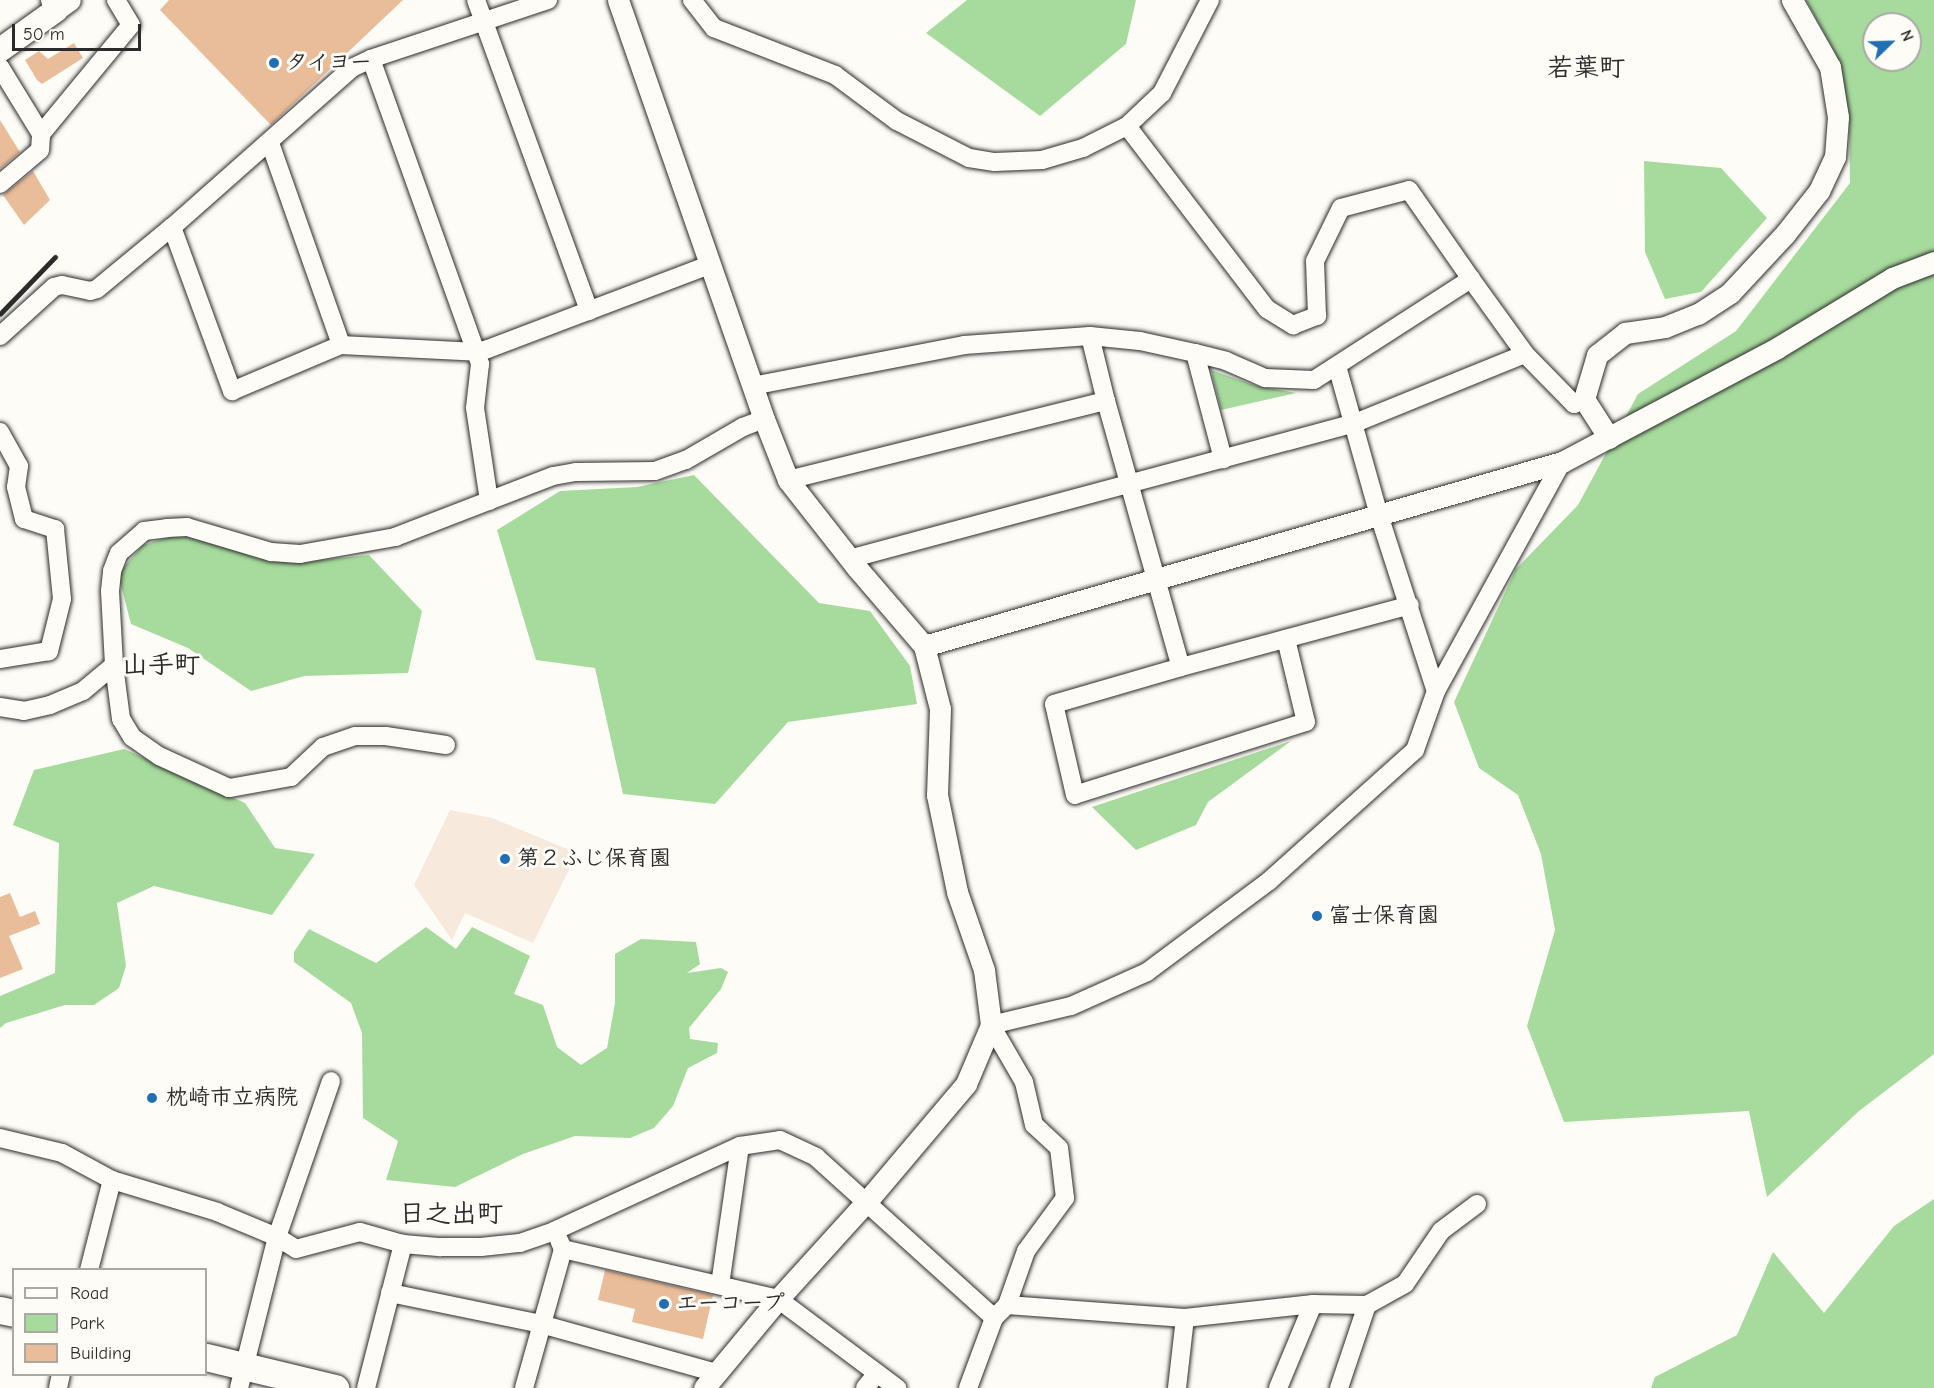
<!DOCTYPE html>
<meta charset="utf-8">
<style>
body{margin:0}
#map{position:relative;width:1934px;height:1388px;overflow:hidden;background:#fdfcf7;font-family:"Comic Neue","Klee One",sans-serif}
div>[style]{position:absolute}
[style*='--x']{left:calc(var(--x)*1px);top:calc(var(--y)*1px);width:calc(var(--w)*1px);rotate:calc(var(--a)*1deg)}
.built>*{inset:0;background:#f7e9db}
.green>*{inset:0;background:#a7db9d}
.building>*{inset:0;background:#eabd9a}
.roads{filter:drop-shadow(0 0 2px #2b2b2b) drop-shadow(0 0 2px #2b2b2b)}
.minor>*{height:18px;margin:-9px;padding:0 9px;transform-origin:9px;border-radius:9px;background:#fdfcf7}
.tertiary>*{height:21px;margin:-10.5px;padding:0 10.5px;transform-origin:10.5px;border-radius:10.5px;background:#fdfcf7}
.secondary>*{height:24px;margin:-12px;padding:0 12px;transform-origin:12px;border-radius:12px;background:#fdfcf7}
.primary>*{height:27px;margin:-13.5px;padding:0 13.5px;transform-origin:13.5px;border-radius:13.5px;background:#fdfcf7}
.rail>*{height:4.5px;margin:-2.25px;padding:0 2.25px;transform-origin:2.25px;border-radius:2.25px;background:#2b2b2b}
.dots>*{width:16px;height:16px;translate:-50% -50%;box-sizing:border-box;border:3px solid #fdfcf7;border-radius:50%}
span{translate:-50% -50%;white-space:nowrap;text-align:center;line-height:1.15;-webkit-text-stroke:6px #fdfcf7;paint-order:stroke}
.poi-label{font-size:22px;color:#2b2b2b;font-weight:700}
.left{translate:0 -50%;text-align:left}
.quarter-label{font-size:26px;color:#2b2b2b;font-weight:700}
.legend{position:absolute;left:12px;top:1268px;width:195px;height:108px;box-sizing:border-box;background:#fdfcf7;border:2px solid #a9a8a5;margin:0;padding:8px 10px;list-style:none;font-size:18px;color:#2b2b2b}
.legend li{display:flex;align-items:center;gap:12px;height:30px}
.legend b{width:30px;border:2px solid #a9a8a5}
.north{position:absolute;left:1862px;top:12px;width:60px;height:60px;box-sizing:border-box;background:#fdfcf7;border:2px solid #a9a8a5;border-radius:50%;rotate:67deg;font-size:16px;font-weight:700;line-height:24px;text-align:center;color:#2b2b2b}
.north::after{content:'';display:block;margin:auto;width:21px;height:27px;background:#1f6fb2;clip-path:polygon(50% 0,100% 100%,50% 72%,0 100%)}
.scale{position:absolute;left:12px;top:24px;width:129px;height:27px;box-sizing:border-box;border:3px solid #2b2b2b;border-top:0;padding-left:8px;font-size:18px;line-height:21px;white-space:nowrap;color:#2b2b2b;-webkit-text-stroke:4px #fdfcf7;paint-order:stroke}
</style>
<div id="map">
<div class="built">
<div style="clip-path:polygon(450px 810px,492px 818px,577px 853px,533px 943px,465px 913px,452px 940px,414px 885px)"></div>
</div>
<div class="green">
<div style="clip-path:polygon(967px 0,1136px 0,1126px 44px,1040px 116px,926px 33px)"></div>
<div style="clip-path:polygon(evenodd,1806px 0,1934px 0,1934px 1054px,1859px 1111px,1767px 1197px,1749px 1111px,1564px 1122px,1527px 1026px,1555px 930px,1541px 854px,1518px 795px,1479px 768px,1454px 702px,1516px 569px,1578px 505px,1638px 394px,1736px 331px,1850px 183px,1849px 117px,1836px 54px,1806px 0,1874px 24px,1910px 24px,1910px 60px,1874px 60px,1874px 24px)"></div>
<div style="clip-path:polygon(1644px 161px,1721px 168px,1767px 218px,1701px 292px,1665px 299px,1645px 252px)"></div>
<div style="clip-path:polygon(1211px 370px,1257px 386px,1296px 393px,1221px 410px)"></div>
<div style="clip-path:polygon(694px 475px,819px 603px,870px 611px,910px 666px,917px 704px,788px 722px,715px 804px,623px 794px,595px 668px,536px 660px,497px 530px,560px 491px,637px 487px)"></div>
<div style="clip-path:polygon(184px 532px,290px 563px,369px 555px,422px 611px,408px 673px,304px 676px,251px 691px,188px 648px,131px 624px,118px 574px,143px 545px)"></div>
<div style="clip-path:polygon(1291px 741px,1208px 802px,1196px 825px,1136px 850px,1092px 807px)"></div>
<div style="clip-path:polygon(124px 749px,245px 803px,275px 848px,315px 854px,272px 915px,154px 886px,117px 903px,126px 966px,119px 988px,94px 1005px,65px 1005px,6px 1023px,0 1028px,0 996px,55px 973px,59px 843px,13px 825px,34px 770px)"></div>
<div style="clip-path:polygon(426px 927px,456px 949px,472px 927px,530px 956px,514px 994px,543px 1005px,557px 1047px,581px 1065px,607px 1048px,615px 1003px,615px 954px,641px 939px,696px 942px,700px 964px,687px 973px,721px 968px,728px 972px,721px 989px,689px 1028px,690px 1039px,718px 1043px,717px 1053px,688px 1068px,673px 1106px,654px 1128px,630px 1138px,575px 1136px,523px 1154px,455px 1187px,386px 1180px,398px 1141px,363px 1118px,362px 1033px,351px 1003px,294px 962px,294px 952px,309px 929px,376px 963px)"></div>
<div style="clip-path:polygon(1934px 1199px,1934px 1388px,1651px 1388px,1655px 1377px,1737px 1335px,1773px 1252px,1824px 1313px,1894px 1226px)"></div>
</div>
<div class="building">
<div style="clip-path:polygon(169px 0,403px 0,271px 125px,160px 10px)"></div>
<div style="clip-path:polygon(74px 43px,83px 58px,42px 84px,37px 80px,25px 60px,39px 51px,48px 59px)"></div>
<div style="clip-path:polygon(0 120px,20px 152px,0 169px)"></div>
<div style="clip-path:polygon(33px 171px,50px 200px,24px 225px,3px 195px)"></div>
<div style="clip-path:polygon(10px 893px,20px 917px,35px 911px,40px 924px,9px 936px,23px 969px,0 978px,0 897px)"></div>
<div style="clip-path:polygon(605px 1270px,713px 1295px,703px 1339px,632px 1322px,635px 1309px,598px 1300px)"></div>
</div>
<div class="roads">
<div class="minor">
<div style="--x:476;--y:0;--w:331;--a:70"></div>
<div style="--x:548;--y:0;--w:187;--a:161.6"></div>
<div style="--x:371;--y:59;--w:21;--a:155"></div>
<div style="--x:352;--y:68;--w:240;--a:138.5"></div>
<div style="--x:172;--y:227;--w:175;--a:69.9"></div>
<div style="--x:232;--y:391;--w:118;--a:-22.9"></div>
<div style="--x:341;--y:345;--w:136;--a:2.9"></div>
<div style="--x:477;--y:352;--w:11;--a:-15"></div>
<div style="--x:488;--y:349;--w:236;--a:-20.8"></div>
<div style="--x:692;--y:0;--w:36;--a:52"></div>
<div style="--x:714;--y:28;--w:130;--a:21.2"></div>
<div style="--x:835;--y:75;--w:77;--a:36.6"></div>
<div style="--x:897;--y:121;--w:81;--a:27.2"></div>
<div style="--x:969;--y:158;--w:26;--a:9"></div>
<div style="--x:995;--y:162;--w:47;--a:-2.4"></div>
<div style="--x:1042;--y:160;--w:43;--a:-16.3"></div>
<div style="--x:1083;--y:148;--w:49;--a:-26.6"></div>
<div style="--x:1127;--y:126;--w:48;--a:-43.3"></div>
<div style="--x:1162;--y:93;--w:105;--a:-62.7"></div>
<div style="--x:371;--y:59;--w:324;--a:70.3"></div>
<div style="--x:480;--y:364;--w:44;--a:96.5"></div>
<div style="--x:475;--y:408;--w:94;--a:81.4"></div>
<div style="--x:0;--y:67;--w:79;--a:58.5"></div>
<div style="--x:41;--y:134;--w:141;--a:-50.5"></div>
<div style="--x:131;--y:25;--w:29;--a:-121"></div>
<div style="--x:1127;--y:126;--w:230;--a:52.6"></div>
<div style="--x:1267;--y:309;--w:31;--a:32"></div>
<div style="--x:1293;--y:325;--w:26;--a:-21"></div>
<div style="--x:1317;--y:316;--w:55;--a:-92.1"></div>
<div style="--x:1315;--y:261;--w:59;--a:-63.9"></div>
<div style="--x:1341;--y:208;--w:70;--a:-14.8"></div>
<div style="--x:1409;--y:190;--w:108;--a:55.1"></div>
<div style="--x:270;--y:143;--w:214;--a:70.6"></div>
<div style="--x:0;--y:184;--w:52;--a:-40.4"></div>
<div style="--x:40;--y:150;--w:16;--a:-86"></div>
<div style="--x:0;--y:336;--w:73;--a:-42.2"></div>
<div style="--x:54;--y:287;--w:8;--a:-14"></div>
<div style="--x:62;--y:285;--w:29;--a:12"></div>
<div style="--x:90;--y:291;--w:7;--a:-16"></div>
<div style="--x:97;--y:289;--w:97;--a:-39.6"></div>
<div style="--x:1090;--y:336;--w:67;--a:76.2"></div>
<div style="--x:1106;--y:401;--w:276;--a:74.3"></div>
<div style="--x:1195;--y:353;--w:110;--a:75.2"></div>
<div style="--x:1337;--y:366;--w:155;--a:74.3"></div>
<div style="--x:1379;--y:515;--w:185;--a:72.1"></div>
<div style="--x:752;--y:386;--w:216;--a:-10.9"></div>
<div style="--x:964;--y:345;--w:126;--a:-4.1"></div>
<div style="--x:1090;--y:336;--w:50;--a:5.7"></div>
<div style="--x:1140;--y:341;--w:56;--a:12.3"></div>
<div style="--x:1195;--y:353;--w:32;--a:14"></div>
<div style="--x:1226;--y:361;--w:43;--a:23.6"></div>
<div style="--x:1265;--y:378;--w:49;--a:2.3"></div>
<div style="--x:1314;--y:380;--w:187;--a:-32.8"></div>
<div style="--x:1471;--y:279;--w:92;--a:54.2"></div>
<div style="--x:1525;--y:354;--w:70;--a:45.6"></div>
<div style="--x:1574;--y:404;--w:11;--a:-27"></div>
<div style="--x:0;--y:432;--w:39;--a:61"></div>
<div style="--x:19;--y:466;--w:21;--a:98"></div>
<div style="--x:16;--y:487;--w:33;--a:76"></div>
<div style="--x:24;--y:519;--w:33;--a:18"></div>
<div style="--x:55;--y:529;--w:70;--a:84.3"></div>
<div style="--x:62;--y:599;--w:54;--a:104"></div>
<div style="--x:49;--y:651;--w:50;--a:170.7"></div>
<div style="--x:788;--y:480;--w:328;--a:-14"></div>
<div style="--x:849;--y:559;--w:524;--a:-15.04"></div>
<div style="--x:1355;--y:423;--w:183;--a:-22.1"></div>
<div style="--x:1286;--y:639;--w:85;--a:76.5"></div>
<div style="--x:1306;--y:722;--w:242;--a:162.5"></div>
<div style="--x:1075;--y:795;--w:93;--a:-103"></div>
<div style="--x:1054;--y:704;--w:132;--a:-16.2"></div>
<div style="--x:1181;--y:667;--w:237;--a:-15.1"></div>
<div style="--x:0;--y:707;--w:24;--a:9"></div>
<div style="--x:24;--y:711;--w:27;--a:-13"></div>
<div style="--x:50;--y:705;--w:36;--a:-23"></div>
<div style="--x:83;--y:691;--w:40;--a:-40"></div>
<div style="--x:446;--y:745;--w:61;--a:-171.5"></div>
<div style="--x:386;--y:736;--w:31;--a:180"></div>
<div style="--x:355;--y:736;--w:34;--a:161"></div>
<div style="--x:323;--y:747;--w:44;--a:136.8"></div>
<div style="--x:291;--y:777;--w:63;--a:169.9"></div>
<div style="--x:229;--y:788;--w:77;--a:-155.4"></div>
<div style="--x:159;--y:756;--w:33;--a:-145"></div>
<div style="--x:132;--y:737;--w:21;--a:-121"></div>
<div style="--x:121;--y:719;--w:54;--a:-97.4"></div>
<div style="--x:114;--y:665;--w:74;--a:-93.1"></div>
<div style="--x:110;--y:591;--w:20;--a:-84"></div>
<div style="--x:112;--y:571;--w:19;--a:-69"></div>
<div style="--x:119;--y:553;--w:33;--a:-41"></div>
<div style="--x:144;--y:531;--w:23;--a:-7"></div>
<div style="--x:167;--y:528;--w:20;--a:-3"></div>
<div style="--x:187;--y:527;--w:88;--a:16.6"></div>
<div style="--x:271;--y:552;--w:29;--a:4"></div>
<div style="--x:300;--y:554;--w:97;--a:-10.1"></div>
<div style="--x:395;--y:537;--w:169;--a:-21.1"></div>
<div style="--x:553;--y:476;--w:23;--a:-10"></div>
<div style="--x:576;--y:472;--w:79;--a:-0.7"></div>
<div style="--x:655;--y:471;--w:33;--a:-20"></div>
<div style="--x:686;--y:460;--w:66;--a:-30.1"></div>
<div style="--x:743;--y:427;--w:22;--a:-21"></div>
<div style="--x:0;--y:1138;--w:64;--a:13.6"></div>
<div style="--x:62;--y:1153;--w:57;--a:28.4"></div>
<div style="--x:112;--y:1180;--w:110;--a:16.9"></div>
<div style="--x:217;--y:1212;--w:65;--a:22.6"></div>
<div style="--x:277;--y:1237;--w:22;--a:32"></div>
<div style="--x:296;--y:1249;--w:66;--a:-14.9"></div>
<div style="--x:360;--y:1232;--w:45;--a:15.6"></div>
<div style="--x:403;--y:1244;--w:38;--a:5"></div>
<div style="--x:441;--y:1247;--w:40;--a:0"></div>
<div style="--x:481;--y:1247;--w:39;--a:-6"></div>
<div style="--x:520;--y:1243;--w:36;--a:-19"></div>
<div style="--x:554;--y:1231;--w:205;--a:-24.6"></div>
<div style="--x:740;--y:1146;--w:40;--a:-8.5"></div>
<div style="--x:780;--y:1140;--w:40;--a:25"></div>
<div style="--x:816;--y:1157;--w:240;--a:42.1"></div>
<div style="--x:563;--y:1249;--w:221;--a:13.1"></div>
<div style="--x:778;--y:1299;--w:149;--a:36.8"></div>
<div style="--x:89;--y:1270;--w:93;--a:-75.7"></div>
<div style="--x:720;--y:1285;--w:140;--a:-81.8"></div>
<div style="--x:390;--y:1293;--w:154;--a:11.6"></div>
<div style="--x:541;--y:1324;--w:183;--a:15.6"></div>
<div style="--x:1007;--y:1305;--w:178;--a:4.2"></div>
<div style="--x:1185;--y:1318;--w:129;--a:-6.2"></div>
<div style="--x:1313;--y:1304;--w:54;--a:1.1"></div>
<div style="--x:1367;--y:1305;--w:43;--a:-28.9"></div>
<div style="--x:1405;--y:1284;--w:64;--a:-55.8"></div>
<div style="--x:1441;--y:1231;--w:45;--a:-36.9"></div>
<div style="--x:58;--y:1388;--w:14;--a:-78"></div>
<div style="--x:239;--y:1388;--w:156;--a:-75.9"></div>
<div style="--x:277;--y:1237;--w:165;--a:-70.9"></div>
<div style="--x:366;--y:1388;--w:149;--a:-75.6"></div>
<div style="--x:524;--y:1388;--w:144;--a:-74.3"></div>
<div style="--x:563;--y:1249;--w:10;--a:-114"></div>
<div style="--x:865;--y:1388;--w:19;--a:-51"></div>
<div style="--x:968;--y:1388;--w:75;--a:-69.6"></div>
<div style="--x:994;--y:1318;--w:18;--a:-45"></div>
<div style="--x:1007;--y:1305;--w:57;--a:-70.6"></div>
<div style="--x:1026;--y:1251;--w:66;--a:-53.7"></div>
<div style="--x:1065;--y:1198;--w:50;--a:-96.8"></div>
<div style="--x:1059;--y:1148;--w:34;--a:-137"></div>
<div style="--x:1034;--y:1125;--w:44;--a:-103.1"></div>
<div style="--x:1024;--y:1082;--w:66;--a:-120.1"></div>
<div style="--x:991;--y:1025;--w:82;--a:-13.4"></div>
<div style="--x:1071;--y:1006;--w:83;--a:-24.1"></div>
<div style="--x:1147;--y:972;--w:152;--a:-36.7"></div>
<div style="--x:1269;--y:881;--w:196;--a:-41.9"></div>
<div style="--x:1415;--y:750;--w:63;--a:-70.4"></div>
<div style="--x:1436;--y:691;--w:261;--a:-61.2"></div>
<div style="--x:1177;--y:1388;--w:70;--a:-83.5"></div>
<div style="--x:1278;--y:1388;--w:91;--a:-67.4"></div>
<div style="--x:1339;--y:1388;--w:88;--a:-71.4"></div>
</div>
<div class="tertiary">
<div style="--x:51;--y:0;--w:11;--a:63"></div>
<div style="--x:56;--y:10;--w:17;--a:-36"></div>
<div style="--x:618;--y:0;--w:444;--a:70.8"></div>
<div style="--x:764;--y:419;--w:66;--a:68.5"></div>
<div style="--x:788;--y:480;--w:112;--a:51.9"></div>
<div style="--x:857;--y:568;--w:103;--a:49.3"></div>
<div style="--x:924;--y:646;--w:65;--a:75.7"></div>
<div style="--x:940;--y:709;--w:86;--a:92"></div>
<div style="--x:937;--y:795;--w:99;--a:78.3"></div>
<div style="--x:957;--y:892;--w:83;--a:70.9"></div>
<div style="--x:984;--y:970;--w:55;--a:82.7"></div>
<div style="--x:991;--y:1025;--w:64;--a:113"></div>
<div style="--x:966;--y:1084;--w:153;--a:130.2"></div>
<div style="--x:867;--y:1201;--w:132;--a:132.2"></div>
<div style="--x:778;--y:1299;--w:116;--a:129.7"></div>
<div style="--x:1609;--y:438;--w:46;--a:-122.7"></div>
<div style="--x:1584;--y:399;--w:46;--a:-73.5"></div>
<div style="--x:1597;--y:355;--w:36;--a:-38"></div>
<div style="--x:1625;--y:333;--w:40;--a:-8.5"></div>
<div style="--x:1665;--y:327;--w:35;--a:-22"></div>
<div style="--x:1698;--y:314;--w:38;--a:-33"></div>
<div style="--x:1730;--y:293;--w:81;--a:-47"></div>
<div style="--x:1785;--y:234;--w:55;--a:-51.7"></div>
<div style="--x:1819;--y:191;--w:38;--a:-65"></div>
<div style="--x:1835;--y:157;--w:40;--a:-85.7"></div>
<div style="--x:1838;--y:117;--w:51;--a:-99.1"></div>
<div style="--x:1830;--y:67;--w:77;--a:-119.6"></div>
<div style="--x:924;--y:646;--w:664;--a:-16.09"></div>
<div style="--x:1562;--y:462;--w:243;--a:-27.9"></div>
<div style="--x:1777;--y:348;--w:135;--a:-31.3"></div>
<div style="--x:1892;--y:278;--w:45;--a:-20.9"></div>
</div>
<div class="secondary">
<div style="--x:0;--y:50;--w:69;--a:-35.5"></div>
</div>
<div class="primary">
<div style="--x:0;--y:1310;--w:14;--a:12"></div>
<div style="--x:206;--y:1357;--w:133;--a:13.5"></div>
</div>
</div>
<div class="rail">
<div style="--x:0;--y:314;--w:79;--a:-46"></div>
</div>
<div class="dots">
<div style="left:274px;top:63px;background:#1f6fb2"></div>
<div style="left:505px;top:859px;background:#1f6fb2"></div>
<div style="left:1317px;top:916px;background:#1f6fb2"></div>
<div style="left:152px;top:1098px;background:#1f6fb2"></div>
<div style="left:664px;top:1304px;background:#1f6fb2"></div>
</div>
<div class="poi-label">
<span class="left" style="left:286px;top:63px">タイヨー</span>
<span class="left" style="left:517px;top:859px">第２ふじ保育園</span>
<span class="left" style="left:1329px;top:916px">富士保育園</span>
<span class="left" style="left:166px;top:1098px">枕崎市立病院</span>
<span class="left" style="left:676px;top:1304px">エーコープ</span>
</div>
<div class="quarter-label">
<span style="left:1586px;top:69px">若葉町</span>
<span style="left:161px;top:666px">山手町</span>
<span style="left:451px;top:1215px">日之出町</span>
</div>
<ul class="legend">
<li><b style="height:8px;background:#fdfcf7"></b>Road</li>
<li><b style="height:16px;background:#a7db9d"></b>Park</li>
<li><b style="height:16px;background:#eabd9a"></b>Building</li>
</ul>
<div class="north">N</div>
<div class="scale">50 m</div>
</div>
